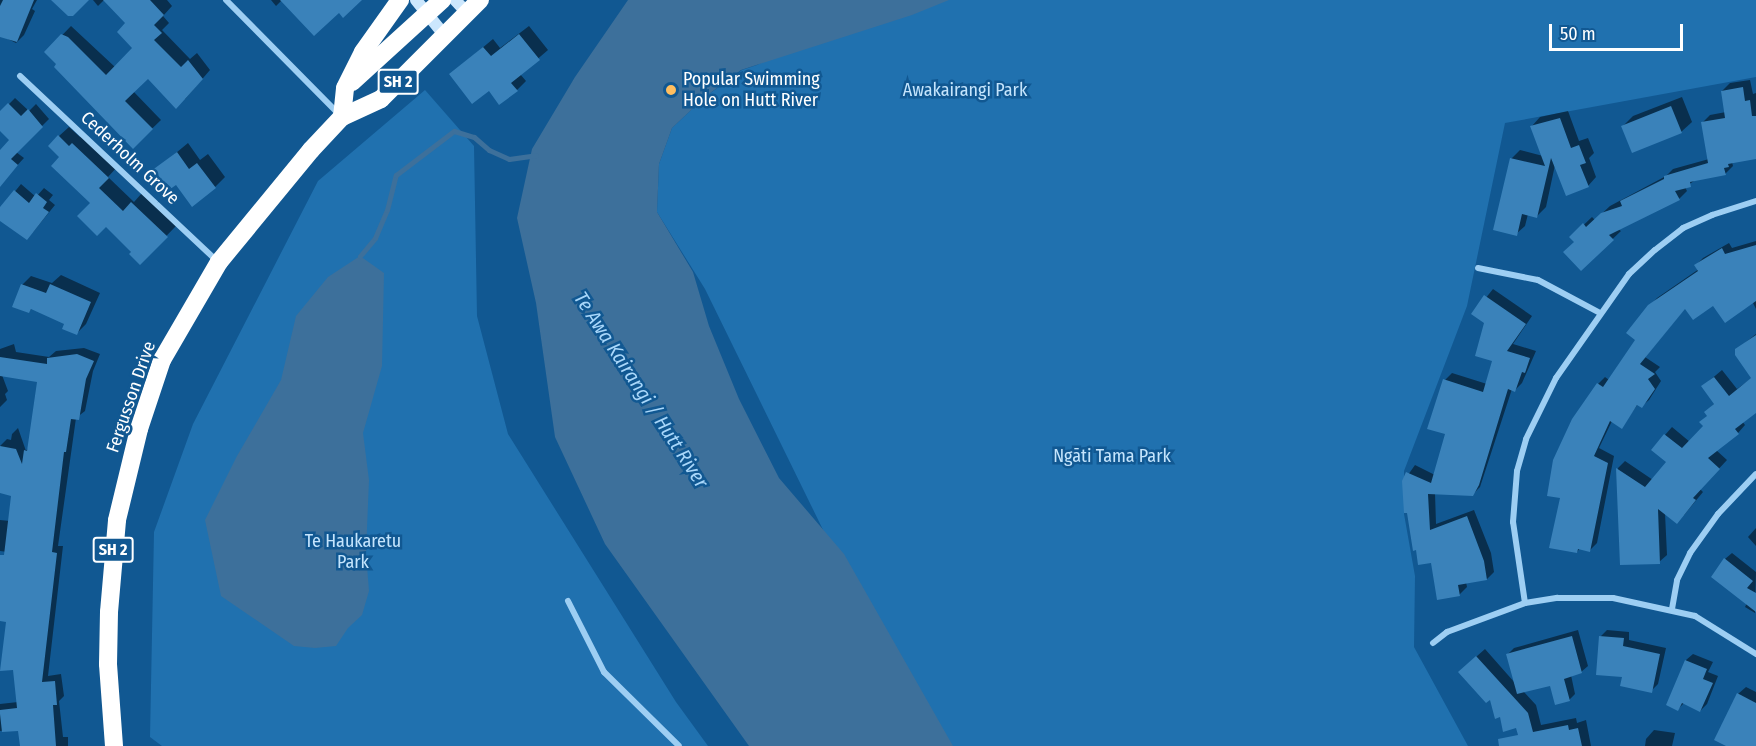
<!DOCTYPE html>
<meta charset="utf-8">
<style>
body{margin:0}
#map{position:relative;width:1756px;height:746px;overflow:hidden;background:#115892;font-family:"Fira Sans Condensed",sans-serif}
div>[style]{position:absolute}
[style*='--x']{left:calc(var(--x)*1px);top:calc(var(--y)*1px);width:calc(var(--w)*1px);rotate:calc(var(--a)*1deg)}
.green>*{inset:0;background:#2071af}
.water>*{inset:0;background:#3d709b}
.shadow>*{inset:0;background:#0007}
.stream>*{height:5px;margin:-2.5px;padding:0 2.5px;transform-origin:2.5px;border-radius:2.5px;background:#3d709b}
.building>*{inset:0;background:#3a82ba}
.street>*{height:6px;margin:-3px;padding:0 3px;transform-origin:3px;border-radius:3px;background:#9dcef3}
.secondary>*{height:12px;margin:-6px;padding:0 6px;transform-origin:6px;border-radius:6px;background:#cce7fd}
.highway>*{height:18px;margin:-9px;padding:0 9px;transform-origin:9px;border-radius:9px;background:#fff}
.dots>*{width:16px;height:16px;translate:-50% -50%;box-sizing:border-box;border:3px solid #115892;border-radius:50%}
span{translate:-50% -50%;white-space:nowrap;text-align:center;line-height:1.15;-webkit-text-stroke:5px #115892;paint-order:stroke}
.shield-label span{padding:2px 4px;background:#115892;border:2px solid;border-radius:4px;-webkit-text-stroke-width:0}
.shield-label{font-size:16px;color:#fff;font-weight:700}
.poi-label{font-size:18px;color:#fff}
.left{translate:0 -50%;text-align:left}
.park-label{font-size:18px;color:#c5e5fd}
.street-label{font-size:18px;color:#fff}
.water-label{font-size:20px;color:#a9d7fa;font-style:italic}
.scale{position:absolute;left:1549px;top:24px;width:134px;height:27px;box-sizing:border-box;border:3px solid #fff;border-top:0;padding-left:8px;font-size:18px;line-height:21px;white-space:nowrap;color:#fff;-webkit-text-stroke:4px #115892;paint-order:stroke}
</style>
<div id="map">
<div class="green">
<div style="clip-path:polygon(886px 0,1756px 0,1756px 77px,1505px 123px,1467px 306px,1404px 471px,1404px 514px,1415px 576px,1414px 647px,1468px 746px,936px 746px,904px 695px,705px 289px,657px 212px,659px 164px,672px 128px,705px 97px,742px 70px,757px 65px)"></div>
<div style="clip-path:polygon(425px 90px,474px 146px,477px 316px,508px 434px,676px 702px,708px 746px,162px 746px,150px 737px,154px 532px,193px 424px,318px 181px)"></div>
</div>
<div class="water">
<div style="clip-path:polygon(628px 0,949px 0,912px 15px,741px 70px,705px 97px,672px 128px,659px 164px,657px 212px,693px 272px,709px 326px,739px 399px,779px 478px,844px 554px,953px 746px,749px 746px,605px 544px,555px 437px,536px 303px,517px 218px,532px 149px,575px 77px)"></div>
<div style="clip-path:polygon(360px 256px,384px 273px,382px 366px,363px 433px,369px 480px,366px 553px,369px 591px,362px 615px,348px 628px,336px 646px,315px 648px,294px 646px,221px 596px,205px 520px,237px 456px,281px 380px,296px 316px,328px 277px)"></div>
</div>
<div class="shadow">
<div style="clip-path:polygon(0 0,37px 0,32px 9px,35px 11px,24px 35px,16px 43px,0 35px)"></div>
<div style="clip-path:polygon(93px 0,104px 0,98px 6px)"></div>
<div style="clip-path:polygon(105px 0,167px 0,172px 6px,163px 16px,169px 23px,162px 30px,190px 59px,197px 53px,210px 70px,185px 99px,148px 77px,133px 91px,161px 120px,133px 147px,46px 52px,71px 26px,115px 67px,134px 48px,127px 23px)"></div>
<div style="clip-path:polygon(271px 0,360px 0,339px 11px,282px 0,276px 6px)"></div>
<div style="clip-path:polygon(529px 26px,548px 50px,520px 74px,526px 81px,517px 90px,489px 89px,451px 74px,493px 39px,500px 48px)"></div>
<div style="clip-path:polygon(1750px 80px,1753px 94px,1756px 93px,1756px 158px,1732px 162px,1733px 166px,1725px 174px,1697px 179px,1685px 187px,1687px 191px,1679px 199px,1618px 229px,1621px 231px,1581px 269px,1576px 242px,1571px 237px,1592px 217px,1595px 220px,1610px 206px,1666px 176px,1673px 169px,1709px 159px,1703px 122px,1710px 115px,1726px 112px,1722px 91px,1730px 83px)"></div>
<div style="clip-path:polygon(1682px 97px,1692px 122px,1681px 132px,1623px 126px,1633px 116px)"></div>
<div style="clip-path:polygon(15px 98px,29px 111px,36px 104px,49px 119px,16px 152px,24px 158px,0 184px,0 152px,11px 140px,0 129px,0 113px)"></div>
<div style="clip-path:polygon(1568px 111px,1579px 141px,1588px 138px,1594px 153px,1589px 158px,1596px 177px,1588px 186px,1555px 165px,1546px 207px,1537px 216px,1528px 214px,1525px 226px,1516px 234px,1511px 159px,1520px 150px,1543px 156px,1532px 126px,1540px 117px)"></div>
<div style="clip-path:polygon(69px 127px,80px 137px,83px 134px,117px 167px,108px 177px,134px 202px,142px 193px,176px 226px,140px 263px,92px 203px,61px 157px,59px 136px)"></div>
<div style="clip-path:polygon(188px 143px,200px 160px,208px 154px,225px 177px,215px 187px,176px 183px,153px 172px)"></div>
<div style="clip-path:polygon(21px 184px,36px 197px,44px 188px,53px 195px,49px 200px,55px 205px,33px 232px,0 219px,0 210px)"></div>
<div style="clip-path:polygon(1756px 241px,1756px 309px,1752px 301px,1686px 307px,1645px 357px,1660px 367px,1655px 372px,1661px 381px,1649px 400px,1642px 406px,1638px 404px,1621px 427px,1612px 421px,1599px 448px,1614px 456px,1597px 543px,1590px 550px,1580px 548px,1577px 552px,1598px 384px,1605px 377px,1609px 380px,1637px 340px,1650px 306px,1657px 298px,1699px 269px,1696px 265px,1703px 258px,1729px 243px,1732px 248px)"></div>
<div style="clip-path:polygon(61px 275px,100px 293px,86px 324px,77px 333px,66px 323px,32px 308px,29px 312px,22px 285px,31px 276px,52px 283px)"></div>
<div style="clip-path:polygon(1493px 289px,1532px 316px,1513px 344px,1536px 351px,1522px 383px,1515px 390px,1512px 389px,1480px 487px,1472px 495px,1435px 493px,1436px 524px,1474px 510px,1491px 553px,1494px 572px,1487px 579px,1466px 582px,1467px 587px,1459px 595px,1432px 562px,1403px 482px,1415px 465px,1435px 475px,1447px 433px,1445px 380px,1452px 373px,1487px 384px,1494px 360px,1486px 323px,1473px 314px)"></div>
<div style="clip-path:polygon(1756px 334px,1756px 411px,1742px 421px,1745px 425px,1738px 433px,1716px 450px,1727px 460px,1700px 489px,1703px 492px,1684px 515px,1665px 513px,1667px 555px,1659px 562px,1621px 564px,1618px 468px,1625px 461px,1653px 480px,1668px 462px,1653px 450px,1665px 435px,1672px 427px,1690px 442px,1705px 426px,1708px 415px,1706px 412px,1715px 403px,1703px 386px,1722px 370px,1737px 389px,1752px 378px,1736px 350px)"></div>
<div style="clip-path:polygon(14px 344px,16px 352px,49px 357px,56px 351px,84px 348px,100px 354px,93px 371px,85px 411px,76px 418px,58px 546px,63px 546px,48px 676px,61px 674px,64px 696px,59px 701px,63px 737px,68px 737px,68px 746px,21px 746px,19px 729px,0 731px,0 704px,18px 702px,15px 553px,0 551px,0 520px,10px 521px,13px 494px,0 459px,0 446px,7px 439px,11px 440px,12px 434px,18px 428px,26px 451px,29px 447px,38px 380px,2px 375px,8px 391px,5px 394px,7px 400px,0 407px,0 349px)"></div>
<div style="clip-path:polygon(1756px 528px,1756px 546px,1748px 537px)"></div>
<div style="clip-path:polygon(1732px 553px,1756px 572px,1755px 613px,1745px 607px,1747px 603px,1725px 559px)"></div>
<div style="clip-path:polygon(1578px 630px,1588px 666px,1581px 672px,1571px 675px,1575px 694px,1569px 700px,1551px 684px,1523px 691px,1536px 705px,1541px 725px,1576px 718px,1577px 723px,1586px 720px,1591px 746px,1521px 746px,1517px 726px,1501px 716px,1468px 664px,1485px 649px,1515px 683px,1508px 654px,1514px 648px)"></div>
<div style="clip-path:polygon(1607px 630px,1629px 632px,1629px 640px,1666px 648px,1658px 684px,1651px 691px,1623px 675px,1600px 637px)"></div>
<div style="clip-path:polygon(1693px 654px,1713px 662px,1708px 672px,1718px 676px,1707px 704px,1700px 711px,1684px 703px,1678px 709px,1668px 705px,1686px 660px)"></div>
<div style="clip-path:polygon(1746px 687px,1756px 692px,1756px 746px,1730px 746px,1738px 694px)"></div>
<div style="clip-path:polygon(1654px 730px,1675px 733px,1672px 746px,1645px 746px,1646px 739px)"></div>
</div>
<div class="stream">
<div style="--x:360;--y:256;--w:23;--a:-50"></div>
<div style="--x:375;--y:238;--w:30;--a:-67"></div>
<div style="--x:387;--y:210;--w:36;--a:-76"></div>
<div style="--x:396;--y:175;--w:73;--a:-37.2"></div>
<div style="--x:454;--y:131;--w:21;--a:17"></div>
<div style="--x:474;--y:137;--w:20;--a:41"></div>
<div style="--x:489;--y:150;--w:22;--a:24"></div>
<div style="--x:509;--y:159;--w:27;--a:-8"></div>
</div>
<div class="building">
<div style="clip-path:polygon(3px 0,34px 0,17px 42px,0 37px,0 6px)"></div>
<div style="clip-path:polygon(51px 0,89px 0,73px 16px,68px 16px)"></div>
<div style="clip-path:polygon(103px 0,150px 0,164px 15px,154px 25px,162px 33px,154px 40px,181px 67px,188px 60px,203px 79px,176px 109px,148px 79px,125px 101px,153px 129px,133px 149px,54px 67px,56px 64px,44px 52px,61px 34px,68px 37px,106px 75px,132px 48px,117px 32px,125px 23px)"></div>
<div style="clip-path:polygon(280px 0,362px 0,343px 18px,339px 13px,314px 36px)"></div>
<div style="clip-path:polygon(519px 34px,540px 60px,511px 83px,518px 91px,499px 105px,489px 91px,472px 104px,449px 74px,483px 47px,491px 56px)"></div>
<div style="clip-path:polygon(1743px 87px,1745px 101px,1750px 100px,1752px 116px,1756px 116px,1756px 159px,1728px 164px,1729px 167px,1724px 168px,1726px 175px,1690px 182px,1691px 187px,1675px 191px,1680px 200px,1609px 235px,1614px 240px,1581px 271px,1563px 252px,1574px 242px,1569px 237px,1583px 223px,1586px 227px,1601px 213px,1622px 206px,1620px 201px,1664px 179px,1664px 176px,1708px 163px,1701px 122px,1725px 118px,1721px 91px)"></div>
<div style="clip-path:polygon(8px 103px,21px 116px,28px 109px,43px 127px,11px 159px,18px 165px,0 187px,0 150px,9px 140px,0 131px,0 111px)"></div>
<div style="clip-path:polygon(1671px 106px,1682px 133px,1632px 153px,1621px 126px)"></div>
<div style="clip-path:polygon(1560px 118px,1571px 148px,1579px 145px,1586px 163px,1580px 165px,1589px 187px,1566px 196px,1551px 158px,1537px 218px,1522px 214px,1517px 236px,1493px 230px,1510px 158px,1545px 166px,1530px 126px)"></div>
<div style="clip-path:polygon(58px 135px,69px 146px,72px 143px,109px 178px,99px 188px,123px 211px,131px 202px,168px 237px,140px 265px,129px 254px,131px 252px,106px 227px,97px 236px,77px 216px,90px 203px,51px 166px,59px 157px,48px 146px)"></div>
<div style="clip-path:polygon(177px 152px,189px 169px,197px 163px,216px 188px,192px 207px,176px 185px,166px 192px,151px 171px)"></div>
<div style="clip-path:polygon(14px 190px,29px 203px,36px 193px,47px 202px,43px 208px,49px 212px,27px 240px,0 221px,0 207px)"></div>
<div style="clip-path:polygon(1756px 245px,1756px 301px,1725px 323px,1713px 306px,1693px 320px,1685px 309px,1640px 364px,1655px 374px,1648px 379px,1655px 389px,1642px 408px,1637px 405px,1622px 429px,1610px 421px,1594px 456px,1608px 463px,1590px 552px,1578px 549px,1577px 553px,1549px 548px,1560px 498px,1547px 496px,1553px 460px,1572px 419px,1597px 383px,1603px 387px,1635px 340px,1626px 333px,1648px 305px,1698px 271px,1694px 265px,1722px 248px,1725px 254px)"></div>
<div style="clip-path:polygon(21px 284px,46px 293px,50px 284px,91px 302px,77px 335px,62px 329px,64px 324px,31px 309px,29px 313px,12px 307px)"></div>
<div style="clip-path:polygon(1484px 295px,1526px 324px,1507px 351px,1530px 358px,1525px 373px,1522px 372px,1515px 392px,1508px 389px,1479px 485px,1473px 496px,1428px 494px,1430px 530px,1467px 516px,1484px 561px,1487px 580px,1458px 585px,1460px 596px,1437px 600px,1431px 563px,1418px 565px,1416px 550px,1413px 551px,1407px 513px,1404px 513px,1402px 481px,1406px 472px,1431px 483px,1445px 434px,1427px 429px,1443px 379px,1483px 392px,1492px 361px,1475px 356px,1484px 323px,1471px 314px)"></div>
<div style="clip-path:polygon(1756px 335px,1756px 413px,1735px 429px,1739px 434px,1708px 458px,1720px 469px,1693px 498px,1696px 500px,1677px 524px,1658px 509px,1660px 564px,1620px 565px,1616px 468px,1645px 487px,1666px 462px,1651px 450px,1664px 434px,1682px 448px,1703px 426px,1699px 422px,1707px 416px,1704px 412px,1714px 404px,1701px 386px,1714px 377px,1729px 396px,1751px 378px,1735px 355px,1735px 349px)"></div>
<div style="clip-path:polygon(77px 354px,94px 361px,86px 379px,79px 420px,71px 419px,66px 452px,64px 452px,52px 552px,57px 553px,42px 682px,55px 681px,57px 705px,53px 705px,56px 746px,20px 746px,18px 731px,2px 732px,0 714px,0 710px,17px 708px,13px 670px,0 671px,6px 622px,0 621px,0 555px,4px 555px,11px 496px,0 493px,0 446px,16px 449px,22px 464px,24px 450px,27px 451px,37px 382px,0 376px,0 357px,47px 364px,47px 358px)"></div>
<div style="clip-path:polygon(1724px 558px,1753px 581px,1747px 588px,1756px 593px,1756px 612px,1711px 577px)"></div>
<div style="clip-path:polygon(1572px 636px,1582px 673px,1564px 679px,1570px 701px,1555px 705px,1550px 686px,1517px 694px,1506px 654px)"></div>
<div style="clip-path:polygon(1599px 636px,1624px 638px,1623px 646px,1660px 654px,1652px 693px,1620px 686px,1622px 677px,1596px 675px)"></div>
<div style="clip-path:polygon(1476px 656px,1528px 713px,1533px 732px,1568px 725px,1569px 730px,1578px 728px,1582px 746px,1499px 746px,1498px 739px,1518px 735px,1516px 728px,1503px 732px,1500px 717px,1495px 719px,1490px 700px,1486px 703px,1458px 672px)"></div>
<div style="clip-path:polygon(1685px 660px,1707px 669px,1703px 679px,1713px 683px,1700px 712px,1682px 703px,1678px 711px,1666px 705px)"></div>
<div style="clip-path:polygon(1737px 693px,1756px 703px,1756px 746px,1726px 746px,1714px 740px)"></div>
</div>
<div class="street">
<div style="--x:226;--y:0;--w:159;--a:45.3"></div>
<div style="--x:20;--y:76;--w:269;--a:43.2"></div>
<div style="--x:1478;--y:268;--w:61;--a:11.3"></div>
<div style="--x:1538;--y:280;--w:70;--a:28"></div>
<div style="--x:568;--y:601;--w:80;--a:63.1"></div>
<div style="--x:604;--y:672;--w:105;--a:44.6"></div>
<div style="--x:1525;--y:603;--w:82;--a:-98.4"></div>
<div style="--x:1513;--y:522;--w:51;--a:-85.5"></div>
<div style="--x:1517;--y:471;--w:33;--a:-74"></div>
<div style="--x:1526;--y:439;--w:68;--a:-63.8"></div>
<div style="--x:1556;--y:378;--w:127;--a:-54.9"></div>
<div style="--x:1629;--y:274;--w:35;--a:-43"></div>
<div style="--x:1655;--y:250;--w:36;--a:-38"></div>
<div style="--x:1683;--y:228;--w:32;--a:-24"></div>
<div style="--x:1712;--y:215;--w:46;--a:-17.7"></div>
<div style="--x:1672;--y:609;--w:29;--a:-80"></div>
<div style="--x:1677;--y:580;--w:30;--a:-64"></div>
<div style="--x:1690;--y:553;--w:48;--a:-54.3"></div>
<div style="--x:1718;--y:514;--w:55;--a:-46.5"></div>
<div style="--x:1433;--y:643;--w:18;--a:-38"></div>
<div style="--x:1447;--y:632;--w:83;--a:-20.4"></div>
<div style="--x:1525;--y:603;--w:33;--a:-9"></div>
<div style="--x:1558;--y:598;--w:55;--a:0"></div>
<div style="--x:1613;--y:598;--w:84;--a:12.4"></div>
<div style="--x:1695;--y:616;--w:72;--a:31.9"></div>
</div>
<div class="secondary">
<div style="--x:416;--y:0;--w:46;--a:51.1"></div>
<div style="--x:455;--y:0;--w:18;--a:47"></div>
</div>
<div class="highway">
<div style="--x:352;--y:82;--w:122;--a:-42.3"></div>
<div style="--x:342;--y:117;--w:29;--a:-84"></div>
<div style="--x:345;--y:88;--w:40;--a:-63.4"></div>
<div style="--x:363;--y:52;--w:64;--a:-54.6"></div>
<div style="--x:114;--y:746;--w:82;--a:-94.2"></div>
<div style="--x:108;--y:664;--w:52;--a:-88.9"></div>
<div style="--x:109;--y:612;--w:92;--a:-85"></div>
<div style="--x:117;--y:520;--w:94;--a:-76.4"></div>
<div style="--x:139;--y:429;--w:73;--a:-71.6"></div>
<div style="--x:162;--y:360;--w:113;--a:-59.8"></div>
<div style="--x:219;--y:262;--w:145;--a:-50.6"></div>
<div style="--x:311;--y:150;--w:45;--a:-46.8"></div>
<div style="--x:342;--y:117;--w:43;--a:-24.8"></div>
<div style="--x:381;--y:99;--w:140;--a:-45"></div>
</div>
<div class="dots">
<div style="left:671px;top:90px;background:#ffbe5f"></div>
</div>
<div class="shield-label">
<span style="left:398px;top:82px">SH 2</span>
<span style="left:113px;top:550px">SH 2</span>
</div>
<div class="poi-label">
<span class="left" style="left:683px;top:90px">Popular Swimming<br>Hole on Hutt River</span>
</div>
<div class="park-label">
<span style="left:965px;top:90px">Awakairangi Park</span>
<span style="left:1112px;top:456px">Ngāti Tama Park</span>
<span style="left:353px;top:552px">Te Haukaretu<br>Park</span>
</div>
<div class="street-label">
<span style="left:130px;top:158px;rotate:43deg">Cederholm Grove</span>
<span style="left:131px;top:397px;rotate:-71deg">Fergusson Drive</span>
</div>
<div class="water-label">
<span style="left:641px;top:390px;rotate:57deg">Te Awa Kairangi / Hutt River</span>
</div>
<div class="scale">50 m</div>
</div>
